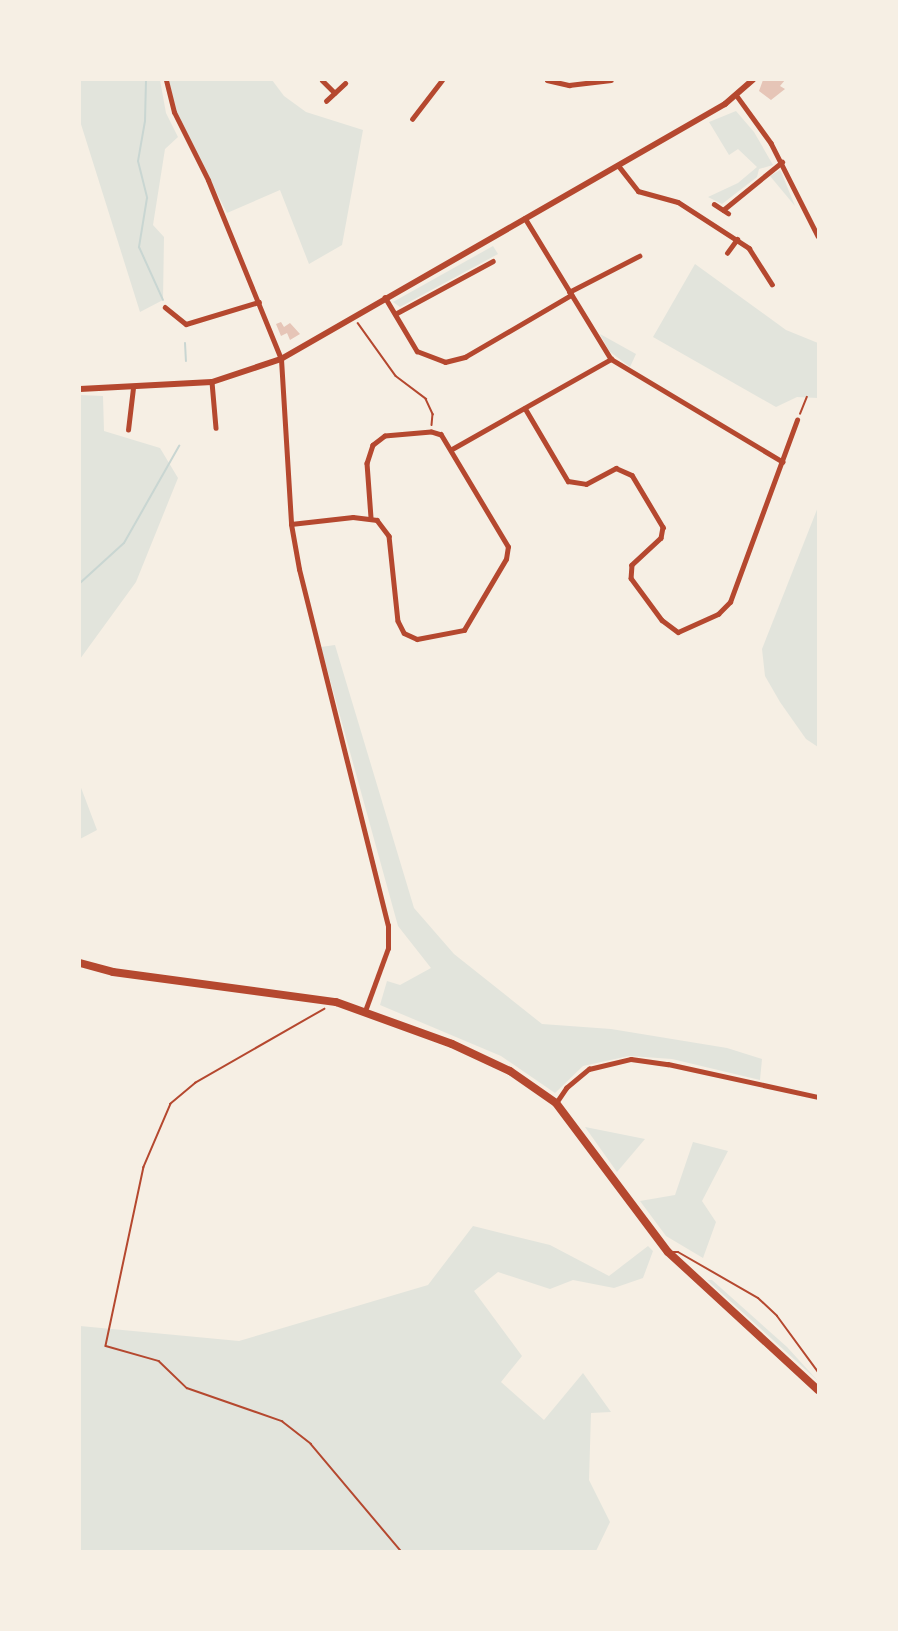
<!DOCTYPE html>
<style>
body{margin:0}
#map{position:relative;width:898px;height:1631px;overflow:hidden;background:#f6efe4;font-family:Figtree,sans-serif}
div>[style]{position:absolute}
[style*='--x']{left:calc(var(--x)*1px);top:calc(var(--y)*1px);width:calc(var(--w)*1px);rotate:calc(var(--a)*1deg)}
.green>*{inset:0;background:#e2e4dc}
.stream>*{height:2px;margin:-1px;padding:0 1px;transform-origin:1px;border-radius:1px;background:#c9d6d2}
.building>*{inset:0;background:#e6c5b7}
.path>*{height:1.5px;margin:-0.75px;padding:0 0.75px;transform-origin:0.75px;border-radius:0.75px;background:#b5482f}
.service>*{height:2px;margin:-1px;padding:0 1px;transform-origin:1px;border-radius:1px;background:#b5482f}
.minor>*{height:4.5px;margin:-2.25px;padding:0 2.25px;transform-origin:2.25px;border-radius:2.25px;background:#b5482f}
.tertiary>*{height:5px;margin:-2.5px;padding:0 2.5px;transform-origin:2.5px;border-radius:2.5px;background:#b5482f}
.secondary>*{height:6px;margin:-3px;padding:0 3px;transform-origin:3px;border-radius:3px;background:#b5482f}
.trunk>*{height:8px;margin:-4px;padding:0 4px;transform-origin:4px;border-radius:4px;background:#b5482f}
span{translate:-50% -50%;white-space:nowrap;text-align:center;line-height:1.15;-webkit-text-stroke:4.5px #f6efe4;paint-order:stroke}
.frame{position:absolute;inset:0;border:81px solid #f6efe4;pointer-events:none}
</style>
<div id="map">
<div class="green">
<div style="clip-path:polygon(80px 80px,160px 80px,166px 113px,178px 137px,165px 149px,153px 225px,164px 237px,163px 300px,140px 312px,80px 121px)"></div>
<div style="clip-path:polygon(169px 80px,272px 80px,284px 96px,306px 112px,363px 130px,342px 245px,309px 264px,280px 190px,227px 213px,176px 112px)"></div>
<div style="clip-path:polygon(736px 111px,754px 132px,773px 165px,759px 169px,757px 177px,722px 204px,708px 197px,738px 183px,757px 167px,738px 149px,729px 155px,709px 122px)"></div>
<div style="clip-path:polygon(780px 170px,782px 174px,795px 206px,770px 176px)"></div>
<div style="clip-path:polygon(493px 246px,498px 254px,400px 307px,393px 302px)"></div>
<div style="clip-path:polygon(695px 264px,786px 330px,818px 343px,818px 398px,797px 397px,776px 407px,653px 337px)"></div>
<div style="clip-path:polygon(600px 334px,636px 354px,630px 367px,609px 351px)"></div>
<div style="clip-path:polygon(80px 395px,103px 396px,104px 431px,160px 448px,178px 478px,136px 582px,80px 659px)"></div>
<div style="clip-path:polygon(818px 507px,818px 747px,806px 739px,780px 702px,765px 676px,762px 649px)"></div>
<div style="clip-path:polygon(335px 645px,414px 908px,454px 954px,542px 1024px,611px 1029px,727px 1048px,762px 1059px,760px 1080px,672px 1059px,629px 1056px,583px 1066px,555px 1093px,501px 1056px,380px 1005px,387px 981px,400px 985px,431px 968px,398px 926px,321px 647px)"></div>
<div style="clip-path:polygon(80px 785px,97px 830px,80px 839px)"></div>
<div style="clip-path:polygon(585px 1127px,645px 1139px,617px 1172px)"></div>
<div style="clip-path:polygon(693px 1142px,728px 1151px,702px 1201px,716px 1222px,703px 1258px,666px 1236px,640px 1201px,675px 1195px)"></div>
<div style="clip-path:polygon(473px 1226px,550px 1245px,609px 1276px,648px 1246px,653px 1251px,643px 1278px,614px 1288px,573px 1280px,550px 1289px,498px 1272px,474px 1291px,522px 1356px,501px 1382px,544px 1420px,583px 1373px,611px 1412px,591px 1413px,589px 1480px,610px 1522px,596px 1551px,80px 1552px,80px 1326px,239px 1341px,428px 1285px)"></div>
<div style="clip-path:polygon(707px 1280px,712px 1280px,787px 1347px,818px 1381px)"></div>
</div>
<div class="stream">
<div style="--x:146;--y:80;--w:41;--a:91.4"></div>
<div style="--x:145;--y:121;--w:41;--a:99.9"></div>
<div style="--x:138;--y:161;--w:38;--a:76"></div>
<div style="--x:147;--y:198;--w:50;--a:99.3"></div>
<div style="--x:139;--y:247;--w:58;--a:65.6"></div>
<div style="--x:185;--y:343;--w:18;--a:87"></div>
<div style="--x:80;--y:583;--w:59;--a:-42.3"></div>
<div style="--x:124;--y:543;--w:112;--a:-60.4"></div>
</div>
<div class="building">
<div style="clip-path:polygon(763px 80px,785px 80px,780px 86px,785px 89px,771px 100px,759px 91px)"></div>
<div style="clip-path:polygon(281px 322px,284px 327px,290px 323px,300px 334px,290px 340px,287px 333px,281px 336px,276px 324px)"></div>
</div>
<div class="path">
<div style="--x:358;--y:323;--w:65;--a:54.4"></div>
<div style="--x:396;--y:376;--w:38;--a:37"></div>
<div style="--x:426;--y:399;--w:17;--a:65"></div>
<div style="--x:433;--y:414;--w:11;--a:95"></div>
<div style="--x:800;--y:414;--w:18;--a:-68"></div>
<div style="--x:325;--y:1009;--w:149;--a:150.2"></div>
<div style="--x:196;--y:1083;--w:33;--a:140"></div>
<div style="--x:171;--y:1104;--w:69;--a:113.2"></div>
<div style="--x:144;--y:1167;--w:183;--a:102"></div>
<div style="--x:106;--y:1346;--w:55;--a:15.8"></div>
<div style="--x:159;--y:1361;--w:39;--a:44"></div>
<div style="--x:187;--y:1388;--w:101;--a:19.2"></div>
<div style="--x:282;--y:1421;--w:37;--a:38"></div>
<div style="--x:311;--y:1444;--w:141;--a:49.9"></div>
</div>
<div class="service">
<div style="--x:671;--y:1252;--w:7;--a:0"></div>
<div style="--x:678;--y:1252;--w:92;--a:29.9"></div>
<div style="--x:758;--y:1298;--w:26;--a:43"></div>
<div style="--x:777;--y:1316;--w:69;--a:53.8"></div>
</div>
<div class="minor">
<div style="--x:322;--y:80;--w:18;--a:45"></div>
<div style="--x:547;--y:80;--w:23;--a:13"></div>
<div style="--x:569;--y:85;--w:42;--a:-6.8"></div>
<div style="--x:737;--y:96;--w:58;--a:54.1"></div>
<div style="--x:771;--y:143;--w:104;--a:63.2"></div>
<div style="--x:326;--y:101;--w:26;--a:-43"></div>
<div style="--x:412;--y:119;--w:49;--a:-52.4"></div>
<div style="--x:618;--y:165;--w:33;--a:52"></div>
<div style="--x:638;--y:191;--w:41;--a:15.4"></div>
<div style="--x:678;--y:202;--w:85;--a:32.9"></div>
<div style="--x:749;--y:248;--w:43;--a:57.4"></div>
<div style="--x:714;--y:204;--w:17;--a:33"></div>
<div style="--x:723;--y:210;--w:76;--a:-39.1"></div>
<div style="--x:525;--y:218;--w:165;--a:58.6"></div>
<div style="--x:611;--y:359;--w:200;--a:30.9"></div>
<div style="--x:727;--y:253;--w:17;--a:-54"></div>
<div style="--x:569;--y:292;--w:79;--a:-27.2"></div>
<div style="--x:385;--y:297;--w:63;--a:59.3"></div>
<div style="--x:417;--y:351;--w:30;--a:21"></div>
<div style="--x:445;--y:362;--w:21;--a:-14"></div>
<div style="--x:465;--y:357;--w:123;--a:-30.3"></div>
<div style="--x:165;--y:307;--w:27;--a:39"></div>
<div style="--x:186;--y:324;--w:76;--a:-16.8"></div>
<div style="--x:395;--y:314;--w:111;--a:-28.4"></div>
<div style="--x:212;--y:382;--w:46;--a:85"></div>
<div style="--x:525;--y:408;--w:85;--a:59.5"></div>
<div style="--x:568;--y:481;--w:18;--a:9"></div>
<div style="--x:586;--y:484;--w:34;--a:-28"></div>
<div style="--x:616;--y:468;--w:17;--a:24"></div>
<div style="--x:632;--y:475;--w:61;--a:59.2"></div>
<div style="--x:663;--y:527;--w:11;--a:100"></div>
<div style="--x:661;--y:538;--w:40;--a:137"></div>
<div style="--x:632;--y:565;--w:13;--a:94"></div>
<div style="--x:631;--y:578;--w:52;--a:53.6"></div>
<div style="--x:662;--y:620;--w:20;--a:37"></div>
<div style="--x:678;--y:632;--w:44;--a:-24.2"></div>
<div style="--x:718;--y:614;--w:17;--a:-45"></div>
<div style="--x:730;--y:602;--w:194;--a:-69.8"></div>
<div style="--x:128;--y:430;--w:42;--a:-83.2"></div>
<div style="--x:452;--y:449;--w:183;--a:-29.5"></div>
<div style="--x:291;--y:524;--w:62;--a:-6.4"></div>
<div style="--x:353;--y:517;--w:24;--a:7"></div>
<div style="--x:377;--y:520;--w:20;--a:53"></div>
<div style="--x:389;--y:536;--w:85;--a:84"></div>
<div style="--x:398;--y:621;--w:13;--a:63"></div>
<div style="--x:404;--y:633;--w:14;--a:25"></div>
<div style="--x:417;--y:639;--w:48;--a:-10.8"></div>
<div style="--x:464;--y:630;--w:82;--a:-59.4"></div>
<div style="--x:506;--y:559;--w:12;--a:-81"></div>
<div style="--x:508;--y:547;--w:131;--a:-120.9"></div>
<div style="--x:441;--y:435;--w:10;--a:-163"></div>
<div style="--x:431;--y:432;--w:46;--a:175"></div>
<div style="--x:385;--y:436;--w:15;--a:143"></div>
<div style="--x:373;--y:445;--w:19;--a:108"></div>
<div style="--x:367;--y:463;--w:54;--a:85.8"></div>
<div style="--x:556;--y:1103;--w:18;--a:-56"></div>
<div style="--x:566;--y:1088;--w:30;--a:-40"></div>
<div style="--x:589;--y:1069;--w:43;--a:-13.4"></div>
<div style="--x:631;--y:1059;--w:37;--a:8"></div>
<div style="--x:668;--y:1064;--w:154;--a:12.4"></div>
</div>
<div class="tertiary">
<div style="--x:166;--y:80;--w:33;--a:76"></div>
<div style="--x:174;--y:112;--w:76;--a:63.4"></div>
<div style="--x:208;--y:180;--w:193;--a:67.8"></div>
<div style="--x:281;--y:359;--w:165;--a:86.5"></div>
<div style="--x:291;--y:524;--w:46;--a:79.9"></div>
<div style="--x:299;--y:569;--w:367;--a:76"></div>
<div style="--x:388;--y:925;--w:23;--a:90"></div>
<div style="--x:388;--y:948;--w:67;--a:110.1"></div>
</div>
<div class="secondary">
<div style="--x:80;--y:389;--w:132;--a:-3"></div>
<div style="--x:212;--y:382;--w:73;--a:-18.4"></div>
<div style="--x:281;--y:359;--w:512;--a:-29.87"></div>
<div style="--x:725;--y:104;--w:37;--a:-41"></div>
</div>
<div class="trunk">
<div style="--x:80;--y:963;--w:34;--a:15"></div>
<div style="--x:113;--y:972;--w:225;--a:7.7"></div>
<div style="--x:336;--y:1002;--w:123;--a:19.9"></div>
<div style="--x:452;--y:1044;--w:64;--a:25"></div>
<div style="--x:510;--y:1071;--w:56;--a:34.8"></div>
<div style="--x:556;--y:1103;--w:186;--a:53.1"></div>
<div style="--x:668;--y:1252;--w:204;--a:42.6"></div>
</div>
<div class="frame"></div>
</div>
